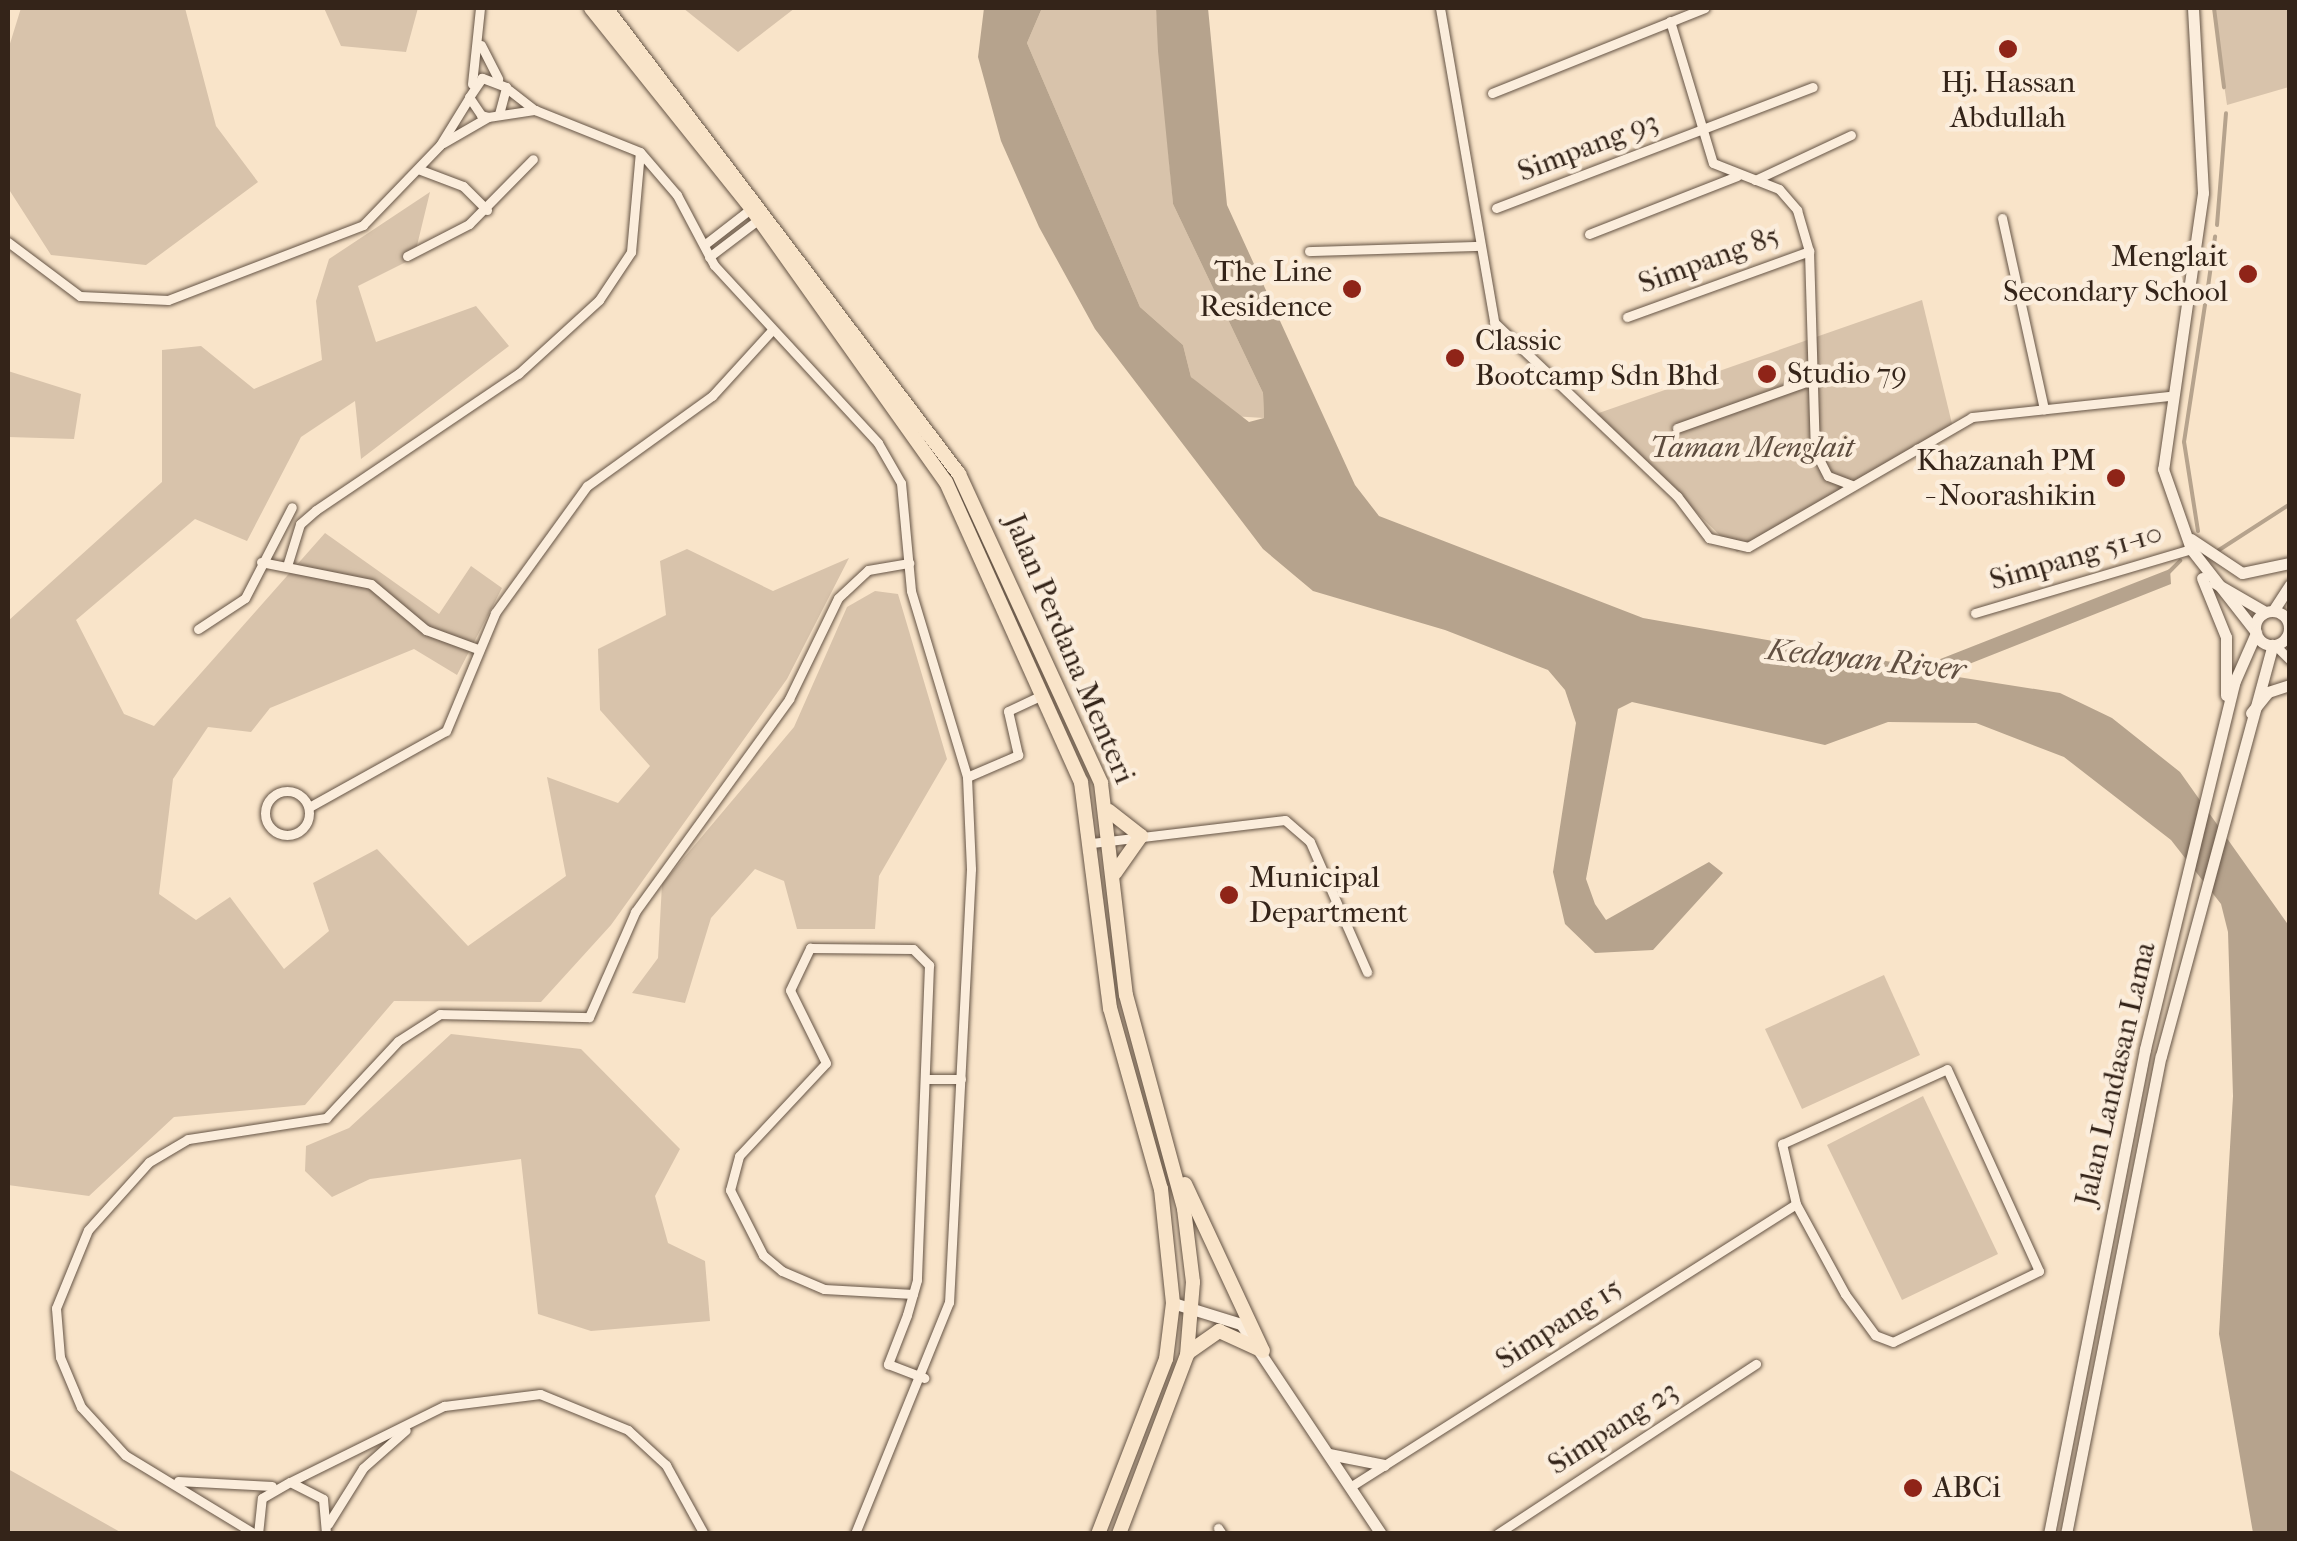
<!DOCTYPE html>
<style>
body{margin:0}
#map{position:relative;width:2297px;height:1541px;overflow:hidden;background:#f9e4c9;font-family:"IM FELL French Canon",serif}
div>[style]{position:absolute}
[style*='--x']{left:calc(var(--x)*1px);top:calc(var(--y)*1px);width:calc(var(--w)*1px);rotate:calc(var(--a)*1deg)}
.green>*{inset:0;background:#d8c3ab}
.water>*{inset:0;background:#b6a38d}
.stream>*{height:4px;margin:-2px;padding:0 2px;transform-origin:2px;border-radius:2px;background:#b6a38d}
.roads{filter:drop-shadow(0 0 2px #655445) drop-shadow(0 0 2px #655445)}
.street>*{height:9px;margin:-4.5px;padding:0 4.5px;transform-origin:4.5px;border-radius:4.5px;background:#fbeddc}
.street>.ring{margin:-4.5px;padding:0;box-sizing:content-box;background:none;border:9px solid #fbeddc;border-radius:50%}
.secondary>*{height:11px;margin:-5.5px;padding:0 5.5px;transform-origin:5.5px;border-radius:5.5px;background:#fbeddc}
.secondary>.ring{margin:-5.5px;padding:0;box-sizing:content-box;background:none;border:11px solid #fbeddc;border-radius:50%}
.primary>*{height:14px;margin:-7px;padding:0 7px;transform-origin:7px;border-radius:7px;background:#f9e4c9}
.dots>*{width:28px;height:28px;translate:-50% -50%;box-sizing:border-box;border:5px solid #fbeddc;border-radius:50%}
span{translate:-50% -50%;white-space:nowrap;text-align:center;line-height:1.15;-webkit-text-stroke:9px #fbeddc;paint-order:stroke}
.poi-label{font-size:30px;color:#342419}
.right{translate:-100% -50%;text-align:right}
.left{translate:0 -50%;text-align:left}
.street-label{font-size:30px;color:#342419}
.park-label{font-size:30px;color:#5d4c3e;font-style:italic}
.water-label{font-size:32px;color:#625042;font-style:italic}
.frame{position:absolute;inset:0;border:10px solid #342419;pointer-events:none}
</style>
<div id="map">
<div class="green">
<div style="clip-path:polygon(21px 8px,185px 8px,216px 126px,258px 182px,146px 265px,51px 255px,8px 188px,8px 50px)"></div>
<div style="clip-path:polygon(324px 8px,418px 8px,406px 52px,341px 46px)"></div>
<div style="clip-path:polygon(683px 8px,795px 8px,738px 52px)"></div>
<div style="clip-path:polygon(1042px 8px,1156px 8px,1173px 204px,1263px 393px,1264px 418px,1231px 416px,1191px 377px,1183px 345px,1140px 307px,1027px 43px)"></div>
<div style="clip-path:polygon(2213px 8px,2289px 8px,2289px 87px,2227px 105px)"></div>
<div style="clip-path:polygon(430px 192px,414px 258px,358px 286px,376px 342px,476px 306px,509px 346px,361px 459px,355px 401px,301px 437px,247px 541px,195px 519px,76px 620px,124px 714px,154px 726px,325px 533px,439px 614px,471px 566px,502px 588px,457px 675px,414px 649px,270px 708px,251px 732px,208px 727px,173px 779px,159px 894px,196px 920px,230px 897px,284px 969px,329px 931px,313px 883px,377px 849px,468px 946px,566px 876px,547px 777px,618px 803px,650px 766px,600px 710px,598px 649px,666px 615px,660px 561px,687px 549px,773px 591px,849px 558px,787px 679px,611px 925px,541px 1002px,394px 1001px,305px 1105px,174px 1117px,89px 1196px,8px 1185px,8px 621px,162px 482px,162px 350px,201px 346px,254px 389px,322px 360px,316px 301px,329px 259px)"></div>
<div style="clip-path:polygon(1922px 300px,1954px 432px,1737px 552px,1596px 414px)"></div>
<div style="clip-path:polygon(8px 371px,81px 394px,74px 439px,8px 437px)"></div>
<div style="clip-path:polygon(875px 591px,898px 594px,947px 759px,879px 876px,875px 929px,797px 929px,784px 881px,755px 869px,711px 918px,685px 1003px,632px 993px,658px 958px,662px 884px,794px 727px,847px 607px)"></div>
<div style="clip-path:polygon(1884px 975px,1920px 1055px,1802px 1109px,1765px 1029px)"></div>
<div style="clip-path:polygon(451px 1034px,581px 1049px,680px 1149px,655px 1196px,668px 1243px,705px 1261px,710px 1321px,591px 1331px,538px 1314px,521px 1159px,370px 1179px,332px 1197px,305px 1171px,306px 1146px,349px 1128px)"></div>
<div style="clip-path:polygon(1923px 1096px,1998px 1254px,1902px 1300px,1827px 1145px)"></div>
<div style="clip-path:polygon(8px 1469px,122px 1533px,8px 1533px)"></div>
</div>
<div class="water">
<div style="clip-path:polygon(984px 8px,1042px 8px,1027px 43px,1140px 307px,1183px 345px,1191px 377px,1249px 422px,1264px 418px,1263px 393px,1173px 204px,1158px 51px,1156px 8px,1208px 8px,1227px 205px,1355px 485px,1379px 516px,1643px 618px,1920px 667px,2170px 569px,2171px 584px,1959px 668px,1958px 677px,2060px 693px,2112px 718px,2180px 772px,2289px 926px,2289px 1533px,2253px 1533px,2219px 1334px,2233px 1096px,2228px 932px,2221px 904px,2171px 840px,2064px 757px,1976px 723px,1888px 722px,1825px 745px,1632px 702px,1618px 709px,1586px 879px,1595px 904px,1606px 920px,1709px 862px,1723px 873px,1653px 950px,1595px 953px,1565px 924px,1553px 872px,1576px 723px,1565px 690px,1548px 670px,1445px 630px,1313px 591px,1263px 549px,1095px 329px,1039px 227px,1001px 141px,978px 57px)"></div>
</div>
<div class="stream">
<div style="--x:2214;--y:8;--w:80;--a:82.8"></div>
<div style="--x:2217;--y:225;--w:112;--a:-85.4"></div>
<div style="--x:2207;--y:294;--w:58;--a:-82"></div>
<div style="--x:2198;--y:531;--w:90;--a:-98.9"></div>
<div style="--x:2184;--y:442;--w:139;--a:-81.3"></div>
<div style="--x:2219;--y:550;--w:85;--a:-32.9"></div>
<div style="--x:2169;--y:572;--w:16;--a:-45"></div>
</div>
<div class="roads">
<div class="street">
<div style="--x:1440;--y:8;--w:319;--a:80.2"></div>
<div style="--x:1494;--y:322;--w:253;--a:43.6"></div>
<div style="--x:1677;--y:496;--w:53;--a:52.7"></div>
<div style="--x:1709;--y:538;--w:40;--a:13"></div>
<div style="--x:1748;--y:547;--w:259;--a:-30.1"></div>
<div style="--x:1972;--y:417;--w:198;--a:-6.1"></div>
<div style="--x:1670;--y:21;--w:148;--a:73.2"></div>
<div style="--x:1713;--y:163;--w:71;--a:21.5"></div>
<div style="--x:1779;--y:189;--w:28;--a:49"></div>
<div style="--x:1797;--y:210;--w:43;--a:73.7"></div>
<div style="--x:1809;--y:251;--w:200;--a:88.3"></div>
<div style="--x:1815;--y:451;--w:28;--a:63"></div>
<div style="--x:1828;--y:476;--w:26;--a:21"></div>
<div style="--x:481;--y:45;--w:38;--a:63"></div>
<div style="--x:472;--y:84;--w:76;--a:-84"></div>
<div style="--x:509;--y:90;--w:33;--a:38"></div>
<div style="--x:1492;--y:93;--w:229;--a:-21.8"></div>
<div style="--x:499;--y:114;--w:28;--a:-75"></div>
<div style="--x:506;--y:87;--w:26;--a:-159"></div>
<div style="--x:482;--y:78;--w:23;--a:124"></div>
<div style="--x:469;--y:97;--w:22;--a:56"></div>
<div style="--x:481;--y:115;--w:7;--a:16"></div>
<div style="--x:488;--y:117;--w:48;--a:-8.5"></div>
<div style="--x:535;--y:110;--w:113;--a:21.8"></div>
<div style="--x:640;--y:152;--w:57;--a:49.3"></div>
<div style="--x:677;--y:195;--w:79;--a:62.1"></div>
<div style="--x:714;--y:265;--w:242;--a:47.3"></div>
<div style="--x:878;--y:443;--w:46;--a:60.1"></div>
<div style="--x:901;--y:483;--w:108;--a:84.7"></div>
<div style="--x:911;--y:591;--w:194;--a:73.2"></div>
<div style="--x:967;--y:777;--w:92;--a:87.5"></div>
<div style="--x:971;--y:869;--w:434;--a:92.9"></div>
<div style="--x:949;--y:1302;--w:250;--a:112.1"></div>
<div style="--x:443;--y:143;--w:52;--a:-30"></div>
<div style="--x:418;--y:169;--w:48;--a:20.7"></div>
<div style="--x:463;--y:186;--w:34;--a:45"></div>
<div style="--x:1755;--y:180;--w:106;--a:-25.1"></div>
<div style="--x:1496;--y:208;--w:339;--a:-20.9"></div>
<div style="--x:2002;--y:218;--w:196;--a:77.6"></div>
<div style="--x:1589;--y:234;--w:159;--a:-21.4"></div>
<div style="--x:8;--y:242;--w:90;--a:36.9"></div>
<div style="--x:80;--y:296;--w:88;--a:2.6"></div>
<div style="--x:168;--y:300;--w:209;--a:-21"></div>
<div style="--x:363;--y:225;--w:111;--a:-46.1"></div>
<div style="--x:440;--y:145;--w:55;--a:-58.3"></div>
<div style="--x:704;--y:245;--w:62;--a:-37.8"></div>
<div style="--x:1309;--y:251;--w:169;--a:-1.7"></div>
<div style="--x:407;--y:256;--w:70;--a:-27.3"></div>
<div style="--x:469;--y:224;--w:91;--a:-45.4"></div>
<div style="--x:709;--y:257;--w:68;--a:-37.2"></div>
<div style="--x:1627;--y:317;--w:194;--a:-19.9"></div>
<div style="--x:1677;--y:428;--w:137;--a:-19.6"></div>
<div style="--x:261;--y:562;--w:112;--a:11.3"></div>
<div style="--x:371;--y:584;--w:72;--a:39.9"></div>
<div style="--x:426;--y:630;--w:55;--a:20.1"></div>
<div style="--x:287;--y:566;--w:44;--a:-72.8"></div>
<div style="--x:300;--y:524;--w:21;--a:-41"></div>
<div style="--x:316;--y:510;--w:244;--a:-34"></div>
<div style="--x:518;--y:374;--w:110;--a:-42.4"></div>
<div style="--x:599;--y:300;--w:58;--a:-56.3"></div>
<div style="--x:631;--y:252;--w:100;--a:-84.9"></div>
<div style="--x:1975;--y:613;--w:225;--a:-16.5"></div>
<div style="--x:198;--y:629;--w:56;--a:-33.4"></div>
<div style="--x:245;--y:598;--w:102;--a:-62.7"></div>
<div style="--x:2287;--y:636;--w:6;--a:59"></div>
<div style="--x:2275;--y:645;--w:21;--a:45"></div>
<div style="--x:967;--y:777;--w:56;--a:-23.3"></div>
<div style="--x:1018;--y:755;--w:45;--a:-102.8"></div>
<div style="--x:1008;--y:711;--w:38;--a:-25"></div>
<div class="ring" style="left:265px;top:791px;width:35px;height:35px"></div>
<div style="--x:311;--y:806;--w:154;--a:-29.1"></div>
<div style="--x:446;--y:731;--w:128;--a:-67.4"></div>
<div style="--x:495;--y:613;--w:157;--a:-54.1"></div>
<div style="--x:587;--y:486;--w:154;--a:-35.8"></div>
<div style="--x:712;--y:396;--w:89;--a:-47.7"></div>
<div style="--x:1092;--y:843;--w:194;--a:-6.8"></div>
<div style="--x:1285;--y:820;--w:33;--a:41"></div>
<div style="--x:1310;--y:842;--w:142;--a:66.3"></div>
<div style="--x:1947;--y:1069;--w:222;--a:65.5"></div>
<div style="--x:2039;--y:1271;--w:162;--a:154.1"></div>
<div style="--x:1893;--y:1342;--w:19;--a:-159"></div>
<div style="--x:1875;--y:1335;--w:51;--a:-126.2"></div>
<div style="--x:1845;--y:1294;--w:102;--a:-118.6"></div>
<div style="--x:1796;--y:1204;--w:62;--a:-103.1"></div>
<div style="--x:1782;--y:1144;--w:181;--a:-24.4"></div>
<div style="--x:926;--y:1079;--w:35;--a:0"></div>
<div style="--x:913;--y:1294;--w:89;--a:-176.8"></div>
<div style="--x:824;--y:1289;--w:46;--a:-156.8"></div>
<div style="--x:782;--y:1271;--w:25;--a:-140"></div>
<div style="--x:763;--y:1255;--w:73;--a:-116.9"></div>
<div style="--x:730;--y:1190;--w:35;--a:-75"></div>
<div style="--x:739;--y:1156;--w:127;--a:-46.9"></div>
<div style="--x:826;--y:1063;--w:81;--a:-116.3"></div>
<div style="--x:790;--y:990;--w:47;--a:-64.5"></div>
<div style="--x:810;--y:948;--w:103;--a:0.6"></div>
<div style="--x:913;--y:949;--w:23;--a:45"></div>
<div style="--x:929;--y:965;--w:315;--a:92.2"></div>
<div style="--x:917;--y:1280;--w:36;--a:106"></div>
<div style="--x:907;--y:1315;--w:53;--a:111.2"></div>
<div style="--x:888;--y:1364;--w:39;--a:21"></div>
<div style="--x:178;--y:1481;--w:94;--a:3"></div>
<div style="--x:290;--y:1482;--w:172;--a:-26.3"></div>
<div style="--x:444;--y:1406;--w:97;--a:-7.1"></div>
<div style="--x:540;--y:1394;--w:95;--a:22.2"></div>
<div style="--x:628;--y:1430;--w:52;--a:42.6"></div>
<div style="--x:666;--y:1465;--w:79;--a:61.2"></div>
<div style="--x:1350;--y:1487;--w:528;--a:-32.4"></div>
<div style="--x:328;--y:1524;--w:66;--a:-58"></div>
<div style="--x:363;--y:1468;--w:57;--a:-41.5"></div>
<div style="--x:1218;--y:1528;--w:7;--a:56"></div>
<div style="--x:255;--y:1534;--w:152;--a:-148.7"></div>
<div style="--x:125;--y:1455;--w:65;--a:-132.5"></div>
<div style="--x:81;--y:1407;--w:54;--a:-112.8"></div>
<div style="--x:60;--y:1357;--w:49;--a:-94.7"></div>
<div style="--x:56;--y:1308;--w:84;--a:-67.7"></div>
<div style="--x:88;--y:1230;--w:91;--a:-48.1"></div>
<div style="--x:149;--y:1162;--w:45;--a:-30.5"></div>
<div style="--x:188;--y:1139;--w:140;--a:-8.7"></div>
<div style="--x:326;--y:1118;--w:105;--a:-46.9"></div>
<div style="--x:398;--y:1041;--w:50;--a:-32.7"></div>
<div style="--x:440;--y:1014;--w:149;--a:1.2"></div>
<div style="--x:589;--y:1017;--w:115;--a:-66.3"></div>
<div style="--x:635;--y:912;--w:263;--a:-54.1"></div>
<div style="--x:789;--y:699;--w:112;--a:-64.1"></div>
<div style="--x:838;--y:598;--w:41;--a:-43"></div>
<div style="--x:868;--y:570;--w:42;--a:-9.7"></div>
<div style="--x:258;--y:1534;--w:36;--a:-84"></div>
<div style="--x:262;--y:1498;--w:32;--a:-30"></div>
<div style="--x:290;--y:1482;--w:37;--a:27"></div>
<div style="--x:323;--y:1499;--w:35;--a:85"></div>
<div style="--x:1497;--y:1534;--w:310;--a:-33.3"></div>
</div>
<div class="secondary">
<div style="--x:2193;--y:8;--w:185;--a:86.9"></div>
<div style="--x:2203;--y:193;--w:279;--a:98.2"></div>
<div style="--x:2163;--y:469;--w:85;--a:70.7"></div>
<div style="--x:2191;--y:549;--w:104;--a:52"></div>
<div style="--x:2191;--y:539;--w:61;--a:33.7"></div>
<div style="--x:2242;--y:573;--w:49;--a:-11.8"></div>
<div style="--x:2202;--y:578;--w:64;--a:67.9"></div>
<div style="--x:2226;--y:637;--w:58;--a:90"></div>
<div style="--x:2215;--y:583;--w:58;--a:30.1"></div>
<div class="ring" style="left:2255px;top:611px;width:23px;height:23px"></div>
<div style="--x:2273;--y:611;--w:31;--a:-57"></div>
<div style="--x:2251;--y:713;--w:27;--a:-51"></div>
<div style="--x:2268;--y:692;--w:23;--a:-18"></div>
<div style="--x:1173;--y:1303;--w:71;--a:17.2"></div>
<div style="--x:1241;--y:1324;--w:252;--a:56.3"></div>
<div style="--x:1329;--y:1454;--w:56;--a:11.3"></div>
<div style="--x:2049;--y:1534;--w:494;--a:-78.8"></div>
<div style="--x:2145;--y:1049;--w:377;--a:-76.3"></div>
<div style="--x:2234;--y:683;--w:55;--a:-66.3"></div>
<div style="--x:2066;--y:1534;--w:487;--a:-78.8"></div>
<div style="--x:2161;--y:1056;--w:426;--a:-74.8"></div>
</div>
<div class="primary">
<div style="--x:591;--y:8;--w:256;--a:51.3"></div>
<div style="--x:751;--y:208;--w:336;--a:54.6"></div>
<div style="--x:946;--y:482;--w:329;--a:65.8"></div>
<div style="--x:1081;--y:782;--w:228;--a:82.7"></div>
<div style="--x:1110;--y:1008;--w:188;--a:74.3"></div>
<div style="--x:1161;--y:1189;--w:115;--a:84"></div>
<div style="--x:1173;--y:1303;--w:56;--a:97.1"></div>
<div style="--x:1166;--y:1359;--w:188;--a:111.2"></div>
<div style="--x:606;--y:8;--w:585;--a:52.86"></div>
<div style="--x:959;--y:474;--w:340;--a:65.3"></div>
<div style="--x:1101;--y:783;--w:213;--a:83.3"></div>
<div style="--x:1126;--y:995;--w:222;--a:74.8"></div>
<div style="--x:1184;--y:1209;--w:74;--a:83"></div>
<div style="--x:1193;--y:1282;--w:73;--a:94.7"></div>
<div style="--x:1187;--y:1355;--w:191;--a:110.8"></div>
<div style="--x:1109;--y:811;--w:41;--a:38"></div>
<div style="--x:1141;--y:836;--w:45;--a:125.1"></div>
<div style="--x:1185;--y:1184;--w:184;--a:65"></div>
<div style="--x:1189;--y:1352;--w:37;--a:-35"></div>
<div style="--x:1219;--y:1331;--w:48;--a:24.4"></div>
</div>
</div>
<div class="dots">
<div style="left:2008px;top:49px;background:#8f2418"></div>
<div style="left:2248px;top:274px;background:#8f2418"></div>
<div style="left:1352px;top:289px;background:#8f2418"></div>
<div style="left:1455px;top:358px;background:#8f2418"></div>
<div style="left:1767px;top:374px;background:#8f2418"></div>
<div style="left:2116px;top:478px;background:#8f2418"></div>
<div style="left:1229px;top:895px;background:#8f2418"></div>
<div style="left:1913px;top:1488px;background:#8f2418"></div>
</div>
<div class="poi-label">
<span style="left:2008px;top:100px">Hj. Hassan<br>Abdullah</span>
<span class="right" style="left:2228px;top:274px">Menglait<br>Secondary School</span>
<span class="right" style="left:1332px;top:289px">The Line<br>Residence</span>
<span class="left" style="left:1475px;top:358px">Classic<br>Bootcamp Sdn Bhd</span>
<span class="left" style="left:1787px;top:374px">Studio 79</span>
<span class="right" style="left:2096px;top:478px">Khazanah PM<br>- Noorashikin</span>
<span class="left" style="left:1249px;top:895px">Municipal<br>Department</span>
<span class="left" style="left:1933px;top:1488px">ABCi</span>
</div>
<div class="street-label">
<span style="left:1588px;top:147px;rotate:-21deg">Simpang 93</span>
<span style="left:1709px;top:260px;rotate:-20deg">Simpang 85</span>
<span style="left:2076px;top:557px;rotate:-16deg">Simpang 51-10</span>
<span style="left:1069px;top:649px;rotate:67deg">Jalan Perdana Menteri</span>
<span style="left:2116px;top:1074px;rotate:-77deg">Jalan Landasan Lama</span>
<span style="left:1559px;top:1324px;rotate:-33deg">Simpang 15</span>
<span style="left:1613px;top:1428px;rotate:-33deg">Simpang 23</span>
</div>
<div class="park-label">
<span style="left:1752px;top:448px">Taman Menglait</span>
</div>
<div class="water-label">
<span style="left:1866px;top:660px;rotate:6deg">Kedayan River</span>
</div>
<div class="frame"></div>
</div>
